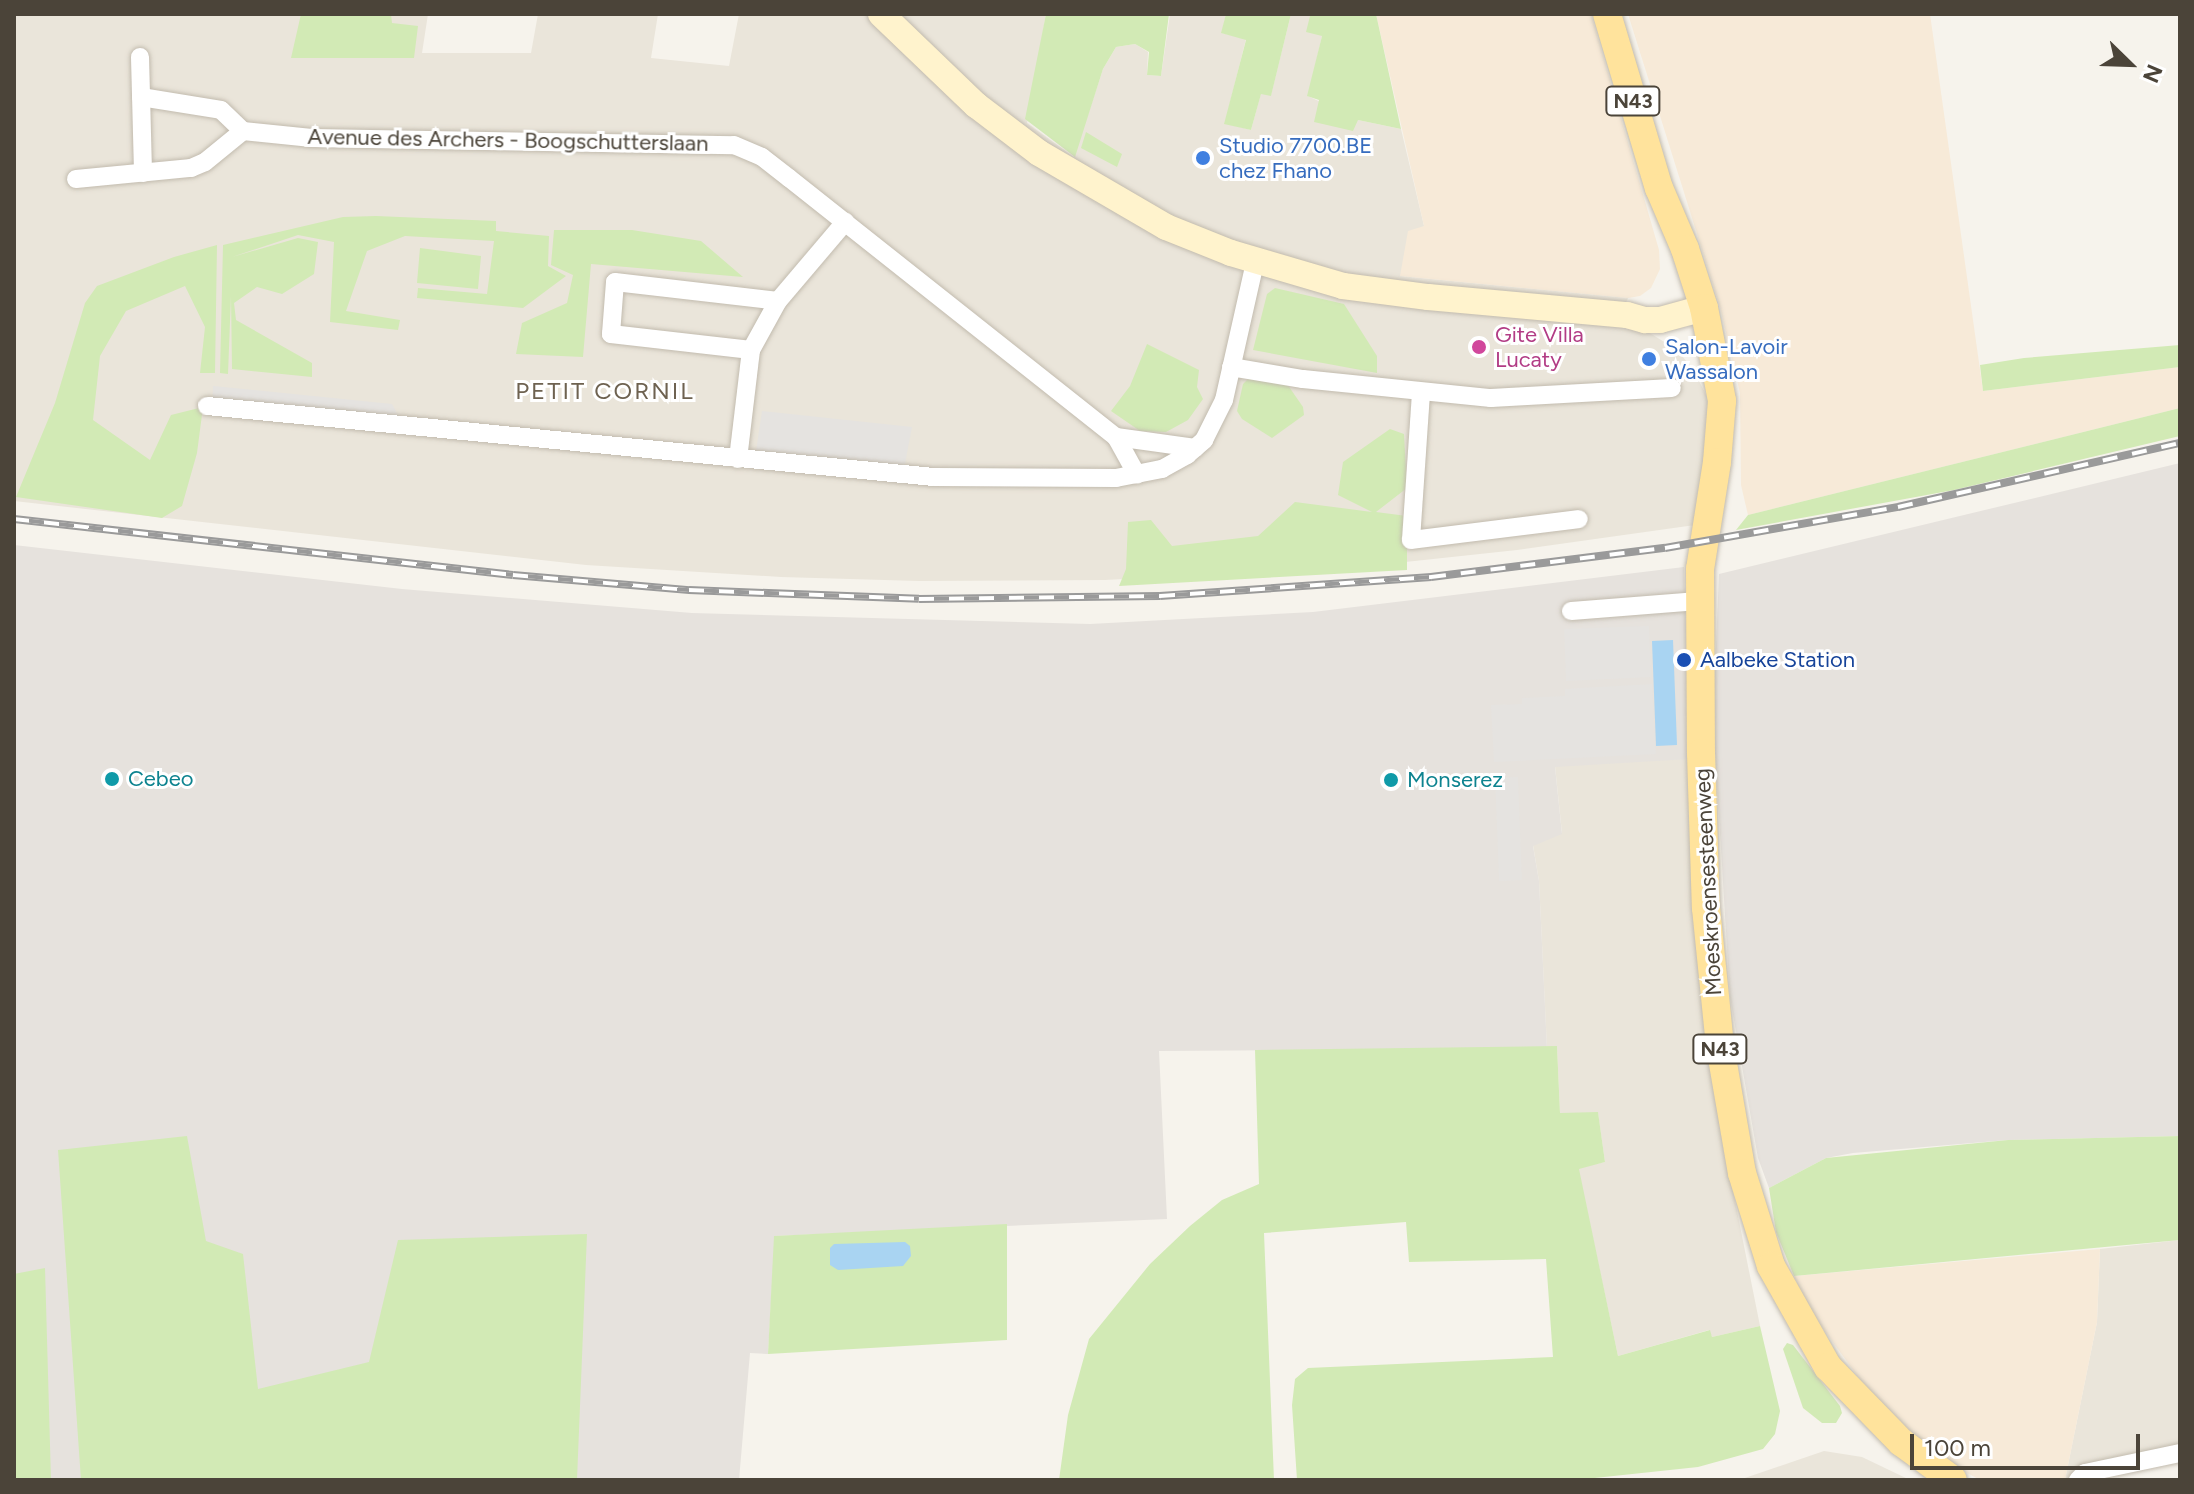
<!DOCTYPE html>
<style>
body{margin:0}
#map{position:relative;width:2194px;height:1494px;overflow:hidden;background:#f6f3ec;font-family:Figtree,sans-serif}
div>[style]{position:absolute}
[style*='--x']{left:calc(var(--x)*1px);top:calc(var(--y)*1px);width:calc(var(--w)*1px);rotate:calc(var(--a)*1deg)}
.residential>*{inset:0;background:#eae5da}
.commercial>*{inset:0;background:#f7ead8}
.industrial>*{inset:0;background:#e6e2dd}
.green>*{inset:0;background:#d2eab5}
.parking>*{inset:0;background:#e5e3e0}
.water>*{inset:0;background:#a9d4f2}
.roads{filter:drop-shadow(0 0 2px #c2bbae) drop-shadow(0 0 2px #c2bbae)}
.minor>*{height:18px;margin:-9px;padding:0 9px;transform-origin:9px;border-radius:9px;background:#fff}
.secondary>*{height:26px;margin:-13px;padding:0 13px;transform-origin:13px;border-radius:13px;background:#fff3cd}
.primary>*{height:28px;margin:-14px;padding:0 14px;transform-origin:14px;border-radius:14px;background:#ffe39c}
.rail>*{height:8px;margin-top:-4px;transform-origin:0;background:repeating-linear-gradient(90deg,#fff 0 15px,#9a9a9a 0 30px);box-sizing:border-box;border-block:2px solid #9a9a9a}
.dots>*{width:22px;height:22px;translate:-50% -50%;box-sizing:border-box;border:4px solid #fff;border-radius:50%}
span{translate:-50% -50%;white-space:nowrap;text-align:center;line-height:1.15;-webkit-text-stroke:6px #fff;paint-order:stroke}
.shield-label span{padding:2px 6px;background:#fff;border:2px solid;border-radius:6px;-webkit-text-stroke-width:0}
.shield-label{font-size:20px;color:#4b4439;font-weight:700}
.street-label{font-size:22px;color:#4b4439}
.shop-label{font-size:22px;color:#366cbe}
.left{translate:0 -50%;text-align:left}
.hotel-label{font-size:22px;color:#b23c85}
.transit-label{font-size:22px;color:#164399}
.culture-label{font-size:22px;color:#0d838f}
.neighbourhood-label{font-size:24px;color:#6e6250;letter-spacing:2px}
.frame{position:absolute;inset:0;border:16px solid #4b4439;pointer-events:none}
.north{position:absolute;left:2090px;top:24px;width:80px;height:80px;-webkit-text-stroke:6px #fff;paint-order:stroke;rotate:113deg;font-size:22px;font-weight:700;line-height:32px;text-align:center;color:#4b4439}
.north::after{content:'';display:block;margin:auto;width:28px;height:36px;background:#4b4439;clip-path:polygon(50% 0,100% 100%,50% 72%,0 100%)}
.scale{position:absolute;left:1910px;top:1434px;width:230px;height:36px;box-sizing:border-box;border:4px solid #4b4439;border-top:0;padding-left:10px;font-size:24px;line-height:28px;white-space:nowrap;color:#4b4439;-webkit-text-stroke:6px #fff;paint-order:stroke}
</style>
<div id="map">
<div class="residential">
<div style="clip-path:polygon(14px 14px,428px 14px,422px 53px,531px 53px,538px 14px,658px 14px,651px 58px,729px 66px,739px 14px,1046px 14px,1027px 123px,1074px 157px,1103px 69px,1116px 47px,1135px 44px,1148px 52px,1147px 75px,1161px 76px,1170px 14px,1226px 14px,1222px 33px,1246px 39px,1225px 123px,1251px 130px,1261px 93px,1271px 95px,1291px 14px,1310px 16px,1322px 36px,1308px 96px,1358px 120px,1401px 129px,1424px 226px,1400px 276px,1628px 298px,1621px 315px,1677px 350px,1693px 369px,1707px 397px,1712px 422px,1695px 525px,1517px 550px,1368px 566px,1105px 580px,919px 581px,781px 577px,586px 565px,14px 501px)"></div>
<div style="clip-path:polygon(1697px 758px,1730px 1176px,1760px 1326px,1712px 1337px,1709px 1330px,1618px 1356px,1578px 1168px,1605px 1162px,1598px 1113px,1560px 1113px,1557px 1046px,1547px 1048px,1539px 881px,1533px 845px,1562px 833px,1555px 766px)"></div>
<div style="clip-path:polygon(2180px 1240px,2180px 1448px,2082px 1470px,2065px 1480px,2097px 1322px,2100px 1249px)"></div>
<div style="clip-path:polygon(1824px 1451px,1862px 1457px,1910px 1480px,1739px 1480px)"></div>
</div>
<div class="commercial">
<div style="clip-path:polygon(1376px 14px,1591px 14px,1659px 250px,1660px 269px,1651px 288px,1640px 296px,1628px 298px,1400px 276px,1408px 231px,1424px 226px)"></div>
<div style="clip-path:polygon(1628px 14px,1930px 14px,1983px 391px,2180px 367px,2180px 408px,1748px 515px,1741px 485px,1740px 393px,1720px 307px)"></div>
<div style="clip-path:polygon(2100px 1249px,2097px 1322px,2065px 1480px,1980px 1480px,1960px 1469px,1906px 1429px,1864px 1385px,1811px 1312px,1794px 1276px)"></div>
</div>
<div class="industrial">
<div style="clip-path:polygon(2180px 463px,2180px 1136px,2008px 1140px,1853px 1153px,1826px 1158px,1769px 1188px,1758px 1158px,1730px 997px,1713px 718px,1719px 574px)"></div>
<div style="clip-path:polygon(14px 545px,402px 589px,692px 613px,1090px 624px,1313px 612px,1684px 567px,1690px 759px,1555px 767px,1562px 834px,1533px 846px,1539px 881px,1547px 1048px,1159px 1051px,1167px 1219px,775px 1236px,768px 1354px,750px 1353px,739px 1480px,14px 1480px)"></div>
</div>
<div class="green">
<div style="clip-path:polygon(301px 14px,391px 14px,392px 23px,418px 26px,414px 58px,291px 58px)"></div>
<div style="clip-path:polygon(1046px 14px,1169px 14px,1161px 76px,1147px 75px,1149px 52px,1135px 44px,1116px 47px,1103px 69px,1075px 157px,1025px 119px)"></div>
<div style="clip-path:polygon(1226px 14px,1291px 14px,1271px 96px,1261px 94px,1251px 130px,1224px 124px,1246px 40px,1221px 33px)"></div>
<div style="clip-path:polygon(1303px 14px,1376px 14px,1401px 129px,1358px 120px,1353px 131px,1314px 122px,1319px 100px,1307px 96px,1322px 36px,1306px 32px,1310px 16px)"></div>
<div style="clip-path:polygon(1086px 132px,1122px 154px,1117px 167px,1081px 148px)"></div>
<div style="clip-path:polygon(376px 216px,496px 221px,496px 231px,549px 236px,548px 266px,566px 276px,523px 308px,417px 298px,418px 288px,487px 294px,494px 241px,405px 236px,367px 251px,346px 311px,400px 320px,398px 330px,330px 322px,334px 242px,298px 235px,232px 257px,298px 238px,318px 242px,314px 274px,282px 294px,257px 287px,234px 303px,236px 320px,312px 363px,312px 377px,232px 369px,231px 296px,228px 374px,220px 373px,223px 245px,343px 217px)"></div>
<div style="clip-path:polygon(554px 230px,632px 230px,701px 241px,743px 277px,591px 264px,583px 357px,516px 354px,522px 323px,567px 303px,573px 275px,551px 265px)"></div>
<div style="clip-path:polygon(217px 245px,215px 373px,200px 373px,205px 327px,185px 286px,126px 311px,100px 356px,93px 420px,150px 460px,171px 415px,203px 407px,197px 453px,182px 506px,162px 518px,16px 497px,55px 403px,85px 303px,97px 286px,174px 257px)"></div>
<div style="clip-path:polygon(420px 248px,481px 256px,478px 289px,417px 283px)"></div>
<div style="clip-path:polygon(1275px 288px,1344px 304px,1377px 356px,1377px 373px,1253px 350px,1267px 294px)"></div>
<div style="clip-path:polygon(1147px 344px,1199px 370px,1197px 387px,1203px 399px,1188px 420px,1166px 432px,1140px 431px,1111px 411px,1130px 386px)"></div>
<div style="clip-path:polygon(2180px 345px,2180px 367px,1983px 391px,1980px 365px,2024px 358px)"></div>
<div style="clip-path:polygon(1249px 378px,1285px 381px,1303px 407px,1304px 415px,1272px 438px,1242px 419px,1237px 411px,1243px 384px)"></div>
<div style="clip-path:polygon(2180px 408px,2180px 436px,1954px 490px,1736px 530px,1748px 515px)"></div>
<div style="clip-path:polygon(1390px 429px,1404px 434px,1407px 488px,1376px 512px,1407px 516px,1407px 570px,1119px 586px,1126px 569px,1128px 522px,1151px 520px,1172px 546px,1258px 536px,1295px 502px,1372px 512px,1338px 495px,1343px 462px)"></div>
<div style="clip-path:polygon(1557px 1046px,1560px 1113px,1598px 1112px,1605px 1162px,1579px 1169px,1618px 1356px,1710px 1330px,1712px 1337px,1760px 1326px,1780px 1411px,1775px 1434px,1763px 1449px,1698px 1467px,1576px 1480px,1297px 1480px,1292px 1405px,1295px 1379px,1308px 1368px,1553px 1357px,1546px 1259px,1409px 1262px,1406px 1222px,1264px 1233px,1274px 1480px,1059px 1480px,1068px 1415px,1089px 1339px,1150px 1264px,1190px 1226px,1222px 1200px,1259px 1184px,1255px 1050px)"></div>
<div style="clip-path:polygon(187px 1136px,206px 1241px,243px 1254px,258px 1389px,369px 1362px,398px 1240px,587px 1234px,577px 1480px,81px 1480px,58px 1150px)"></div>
<div style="clip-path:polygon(2180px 1136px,2180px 1240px,1794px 1276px,1776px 1232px,1769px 1188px,1826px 1158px,2008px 1140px)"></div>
<div style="clip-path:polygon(1007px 1224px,1007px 1340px,768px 1354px,774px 1236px)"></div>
<div style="clip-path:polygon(45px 1268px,51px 1480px,14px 1480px,14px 1274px)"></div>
<div style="clip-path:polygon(1787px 1343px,1793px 1345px,1840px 1406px,1842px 1413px,1836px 1423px,1822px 1423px,1803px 1408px,1783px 1349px)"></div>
</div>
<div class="parking">
<div style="clip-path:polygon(213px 386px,392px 404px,404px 426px,212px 407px)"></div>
<div style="clip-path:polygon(762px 411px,912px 427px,904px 469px,756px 451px)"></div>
<div style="clip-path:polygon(1649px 626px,1651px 677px,1566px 681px,1564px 629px)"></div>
<div style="clip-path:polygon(1652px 684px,1656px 754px,1494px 762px,1491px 705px,1522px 704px,1522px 698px,1565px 696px,1565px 689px)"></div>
<div style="clip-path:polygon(1518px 777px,1522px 880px,1499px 881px,1495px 778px)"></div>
</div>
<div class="water">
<div style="clip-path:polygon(1673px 640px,1677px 745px,1656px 746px,1652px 641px)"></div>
<div style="clip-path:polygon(905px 1242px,910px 1246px,911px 1256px,903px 1266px,838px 1270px,830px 1265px,830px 1248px,834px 1244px)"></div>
</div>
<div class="roads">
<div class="minor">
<div style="--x:140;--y:57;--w:116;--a:88.5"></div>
<div style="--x:141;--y:97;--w:81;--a:9.2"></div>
<div style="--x:221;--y:110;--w:30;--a:44"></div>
<div style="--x:243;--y:131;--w:69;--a:5.8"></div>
<div style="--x:312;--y:138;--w:422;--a:1"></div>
<div style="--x:734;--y:145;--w:30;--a:23"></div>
<div style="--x:762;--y:157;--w:34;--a:38"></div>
<div style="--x:789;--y:178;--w:417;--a:38.4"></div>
<div style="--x:1116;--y:437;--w:43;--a:61.1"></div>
<div style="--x:76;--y:179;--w:116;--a:-5.5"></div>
<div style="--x:191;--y:168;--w:15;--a:-23"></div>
<div style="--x:205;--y:162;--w:49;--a:-39.2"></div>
<div style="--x:778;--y:301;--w:56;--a:118.9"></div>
<div style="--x:751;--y:350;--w:141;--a:-173.5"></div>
<div style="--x:611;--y:334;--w:52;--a:-85.6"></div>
<div style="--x:615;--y:282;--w:164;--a:6.6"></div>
<div style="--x:778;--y:301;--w:104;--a:-49.7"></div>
<div style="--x:1231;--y:367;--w:73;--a:9.5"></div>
<div style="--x:1303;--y:379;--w:189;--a:5.8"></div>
<div style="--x:1491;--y:398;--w:181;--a:-3.2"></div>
<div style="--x:1421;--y:393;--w:147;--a:93.9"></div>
<div style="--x:1411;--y:540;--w:169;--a:-7.1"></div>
<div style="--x:207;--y:406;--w:730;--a:5.58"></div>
<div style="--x:934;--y:477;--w:182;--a:0.3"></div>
<div style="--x:1116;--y:478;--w:47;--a:-11.1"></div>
<div style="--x:1162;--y:469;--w:29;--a:-29"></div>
<div style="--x:1187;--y:455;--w:23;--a:-41"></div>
<div style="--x:1204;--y:440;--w:45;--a:-63.4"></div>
<div style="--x:1224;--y:400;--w:141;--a:-77.3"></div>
<div style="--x:1116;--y:437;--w:80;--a:7.9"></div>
<div style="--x:738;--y:459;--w:110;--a:-83.2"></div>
<div style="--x:1571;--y:611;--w:128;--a:-4.5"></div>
<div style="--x:2078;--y:1480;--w:10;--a:-45"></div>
<div style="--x:2085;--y:1473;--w:97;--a:-11.9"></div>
</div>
<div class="secondary">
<div style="--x:881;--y:14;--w:132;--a:43.8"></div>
<div style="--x:976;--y:105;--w:79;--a:37.3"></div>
<div style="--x:1039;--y:153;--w:147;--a:30.2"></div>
<div style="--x:1166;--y:227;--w:70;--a:21.8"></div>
<div style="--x:1231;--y:253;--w:117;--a:16.4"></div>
<div style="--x:1343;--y:286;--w:86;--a:7.4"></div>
<div style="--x:1428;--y:297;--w:200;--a:5.2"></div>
<div style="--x:1627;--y:315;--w:19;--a:16"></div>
<div style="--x:1645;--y:320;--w:15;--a:0"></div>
<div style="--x:1660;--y:320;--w:46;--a:-15.3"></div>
</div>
<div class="primary">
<div style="--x:1607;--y:14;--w:182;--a:73.4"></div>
<div style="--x:1659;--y:188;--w:66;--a:66.9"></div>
<div style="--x:1685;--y:249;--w:62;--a:72.1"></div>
<div style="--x:1704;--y:308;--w:95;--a:79"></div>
<div style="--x:1722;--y:401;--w:61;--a:94.7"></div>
<div style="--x:1717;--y:462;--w:108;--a:99"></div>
<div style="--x:1700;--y:569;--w:184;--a:89.7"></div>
<div style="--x:1701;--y:753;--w:155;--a:88.2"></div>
<div style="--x:1706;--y:908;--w:139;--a:84.2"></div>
<div style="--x:1720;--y:1046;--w:129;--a:80.2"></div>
<div style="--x:1742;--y:1173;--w:97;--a:72.7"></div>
<div style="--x:1771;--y:1266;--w:116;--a:60.6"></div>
<div style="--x:1828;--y:1367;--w:105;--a:45.8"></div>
<div style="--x:1901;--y:1442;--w:64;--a:36.2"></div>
</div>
</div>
<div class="rail">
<div style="--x:14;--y:519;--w:502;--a:6.4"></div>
<div style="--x:513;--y:575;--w:177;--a:4.9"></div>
<div style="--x:689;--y:590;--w:230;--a:2.2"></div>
<div style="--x:919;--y:599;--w:241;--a:-0.7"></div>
<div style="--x:1160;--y:596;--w:272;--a:-4"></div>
<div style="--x:1431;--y:577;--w:236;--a:-7.1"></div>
<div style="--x:1665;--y:548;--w:237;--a:-10"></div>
<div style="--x:1898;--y:507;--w:289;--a:-12.8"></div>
</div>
<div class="dots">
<div style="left:1203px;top:158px;background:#3f7fe0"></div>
<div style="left:1479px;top:347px;background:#d1479c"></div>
<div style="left:1649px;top:359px;background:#3f7fe0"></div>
<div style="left:1684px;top:660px;background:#1a4fb4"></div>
<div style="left:112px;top:779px;background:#0f9aa8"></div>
<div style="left:1391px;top:780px;background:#0f9aa8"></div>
</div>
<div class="shield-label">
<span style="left:1633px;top:101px">N43</span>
<span style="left:1720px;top:1049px">N43</span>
</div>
<div class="street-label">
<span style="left:508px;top:140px;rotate:1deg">Avenue des Archers - Boogschutterslaan</span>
<span style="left:1708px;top:882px;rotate:-93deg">Moeskroensesteenweg</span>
</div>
<div class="shop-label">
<span class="left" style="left:1219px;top:158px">Studio 7700.BE<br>chez Fhano</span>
<span class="left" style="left:1665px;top:359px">Salon-Lavoir<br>Wassalon</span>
</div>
<div class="hotel-label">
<span class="left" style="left:1495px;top:347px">Gite Villa<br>Lucaty</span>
</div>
<div class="transit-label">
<span class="left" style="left:1700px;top:660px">Aalbeke Station</span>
</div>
<div class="culture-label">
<span class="left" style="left:128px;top:779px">Cebeo</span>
<span class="left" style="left:1407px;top:780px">Monserez</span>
</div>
<div class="neighbourhood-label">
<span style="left:605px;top:391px">PETIT CORNIL</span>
</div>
<div class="frame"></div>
<div class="north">N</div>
<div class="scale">100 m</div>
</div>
